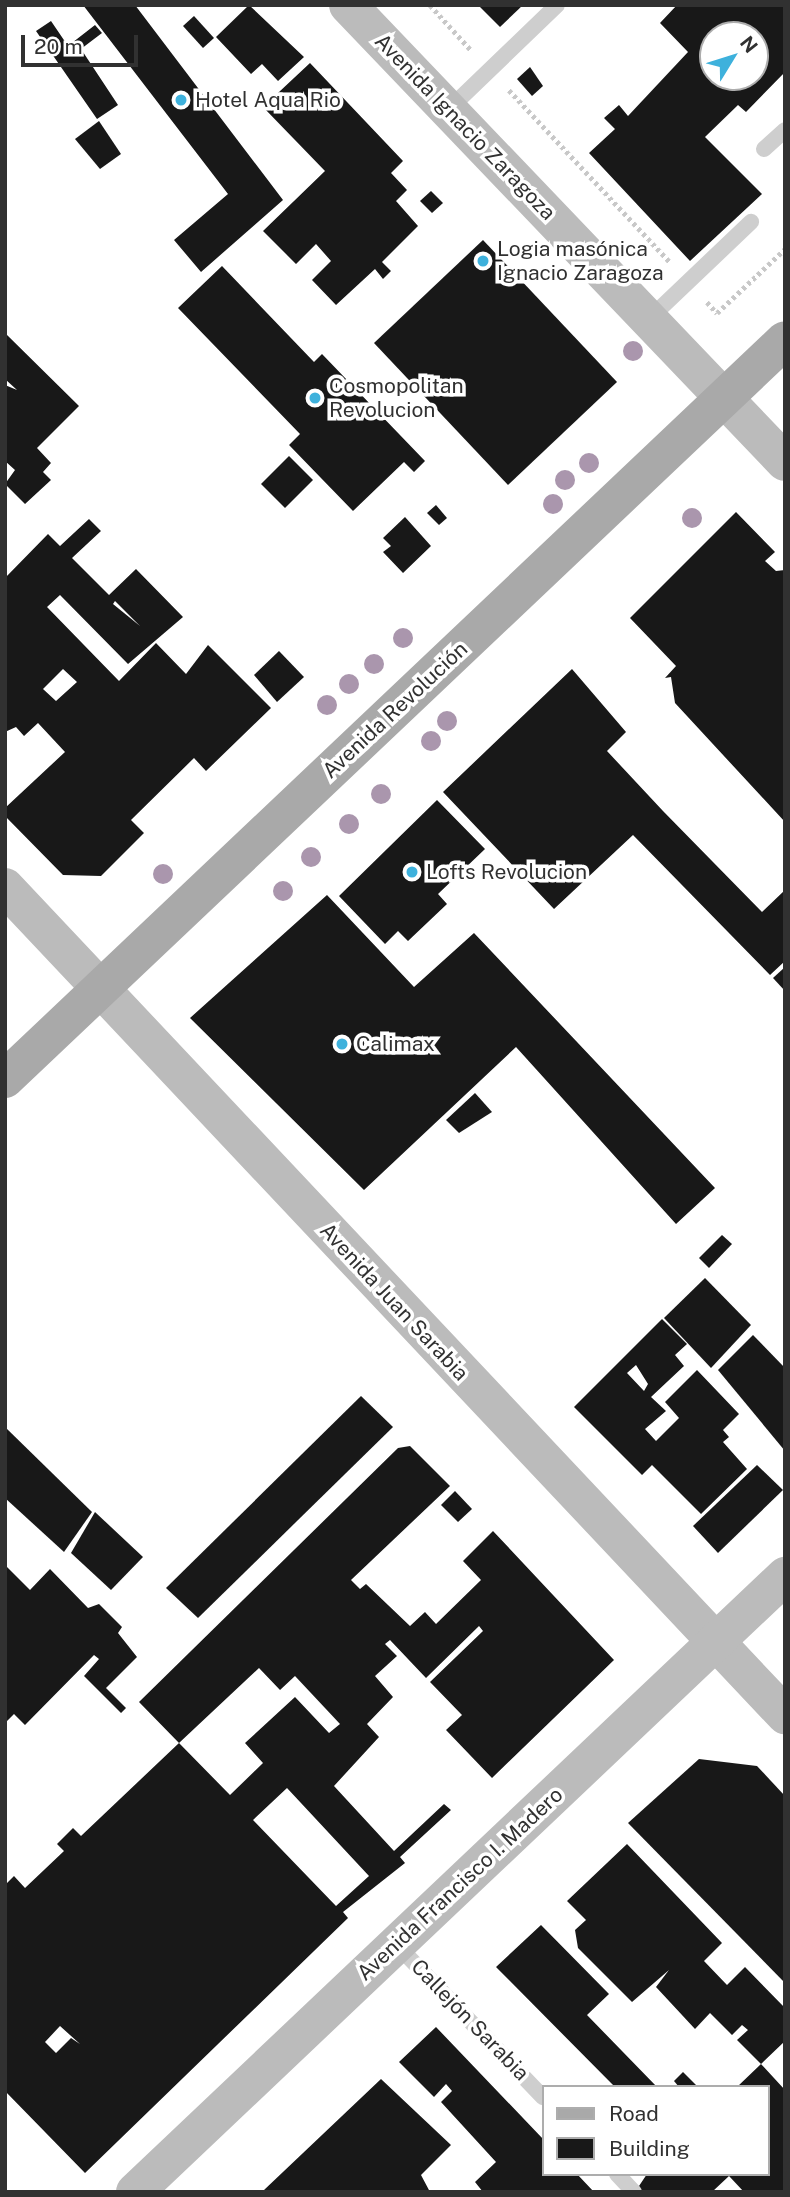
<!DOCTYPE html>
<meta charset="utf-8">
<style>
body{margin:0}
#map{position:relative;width:790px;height:2197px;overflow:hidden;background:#fff;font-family:"Public Sans",sans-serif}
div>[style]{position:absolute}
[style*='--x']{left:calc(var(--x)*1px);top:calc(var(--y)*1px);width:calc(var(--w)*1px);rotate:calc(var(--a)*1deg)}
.building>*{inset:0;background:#181818}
.path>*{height:4.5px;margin-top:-2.25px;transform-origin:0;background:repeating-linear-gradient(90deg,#c8c8c8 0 3.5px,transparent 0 7px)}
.lane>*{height:16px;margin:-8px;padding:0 8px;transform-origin:8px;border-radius:8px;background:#cecece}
.secondary>*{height:38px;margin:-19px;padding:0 19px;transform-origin:19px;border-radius:19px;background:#bbb}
.primary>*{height:38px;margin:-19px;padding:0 19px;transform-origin:19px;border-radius:19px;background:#a9a9a9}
.trees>*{width:20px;height:20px;margin:-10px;border-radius:50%;background:#aa96ad}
.dots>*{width:19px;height:19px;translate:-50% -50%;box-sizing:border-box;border:4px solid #fff;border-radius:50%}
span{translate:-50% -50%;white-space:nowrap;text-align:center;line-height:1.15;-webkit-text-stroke:7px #fff;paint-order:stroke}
.poi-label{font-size:21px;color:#313131}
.left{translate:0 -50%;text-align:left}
.street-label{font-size:21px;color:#313131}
.frame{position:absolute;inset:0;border:7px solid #313131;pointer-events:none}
.legend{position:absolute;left:542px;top:2085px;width:228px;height:91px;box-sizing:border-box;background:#fff;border:2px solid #adadad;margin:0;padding:9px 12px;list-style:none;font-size:21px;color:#313131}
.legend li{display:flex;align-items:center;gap:14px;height:35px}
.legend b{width:35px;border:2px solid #adadad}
.north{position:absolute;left:699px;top:21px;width:70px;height:70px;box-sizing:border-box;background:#fff;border:2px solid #adadad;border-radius:50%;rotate:52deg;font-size:19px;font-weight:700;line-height:28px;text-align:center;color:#313131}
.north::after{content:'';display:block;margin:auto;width:24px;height:32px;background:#3eb1dc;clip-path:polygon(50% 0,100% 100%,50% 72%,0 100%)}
.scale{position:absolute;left:21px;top:35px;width:117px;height:32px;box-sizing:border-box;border:4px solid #313131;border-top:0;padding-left:9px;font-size:21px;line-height:24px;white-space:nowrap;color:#313131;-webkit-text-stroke:5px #fff;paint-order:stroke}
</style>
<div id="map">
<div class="building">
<div style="clip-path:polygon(83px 5px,135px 5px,283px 200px,201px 272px,174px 240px,228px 194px)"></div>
<div style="clip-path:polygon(249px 5px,304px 57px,278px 81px,262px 64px,251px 74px,216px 37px)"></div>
<div style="clip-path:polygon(478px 5px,523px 5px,500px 27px)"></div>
<div style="clip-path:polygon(evenodd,677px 5px,785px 5px,785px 72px,746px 112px,738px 105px,705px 137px,762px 194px,690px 261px,589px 153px,615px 129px,604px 118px,619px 105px,628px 116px,688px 52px,660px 23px,677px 5px,713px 35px,755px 35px,755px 77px,713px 77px,713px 35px)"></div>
<div style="clip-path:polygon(194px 16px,214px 38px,203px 48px,183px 26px)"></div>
<div style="clip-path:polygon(51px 21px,68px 46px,95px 25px,102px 33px,73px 55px,83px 52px,118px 105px,97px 119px,36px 31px)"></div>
<div style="clip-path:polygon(310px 63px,403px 161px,391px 173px,407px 190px,396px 201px,418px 226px,382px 262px,391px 271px,383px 279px,375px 269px,336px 305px,312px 280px,331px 261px,316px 244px,296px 264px,263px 231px,325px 171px,263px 107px)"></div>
<div style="clip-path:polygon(530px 67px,543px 86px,532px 96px,517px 79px)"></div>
<div style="clip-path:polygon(99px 121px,121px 154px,100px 169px,75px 139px)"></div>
<div style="clip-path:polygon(431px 191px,443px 203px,432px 213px,420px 201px)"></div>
<div style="clip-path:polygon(483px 240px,617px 382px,508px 485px,374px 343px)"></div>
<div style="clip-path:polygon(222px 266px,314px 362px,322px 354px,425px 461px,414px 472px,404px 462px,353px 511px,289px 445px,300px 434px,178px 308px)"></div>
<div style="clip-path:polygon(5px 333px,79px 406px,37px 448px,51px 463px,43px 472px,51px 480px,25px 504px,5px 484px,15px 470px,5px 461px,5px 385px,17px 390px,5px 379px)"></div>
<div style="clip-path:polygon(289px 456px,313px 480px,285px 508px,261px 484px)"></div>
<div style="clip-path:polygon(436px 505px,447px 518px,439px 525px,427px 513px)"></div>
<div style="clip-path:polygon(736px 512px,775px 552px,765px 561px,776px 571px,785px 570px,785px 822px,675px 703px,671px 677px,665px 678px,676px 666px,630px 618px)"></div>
<div style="clip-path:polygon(405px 517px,431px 546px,403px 573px,383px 552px,391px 546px,383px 538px)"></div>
<div style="clip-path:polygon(evenodd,89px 519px,101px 531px,72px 558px,109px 595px,136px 569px,183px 617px,128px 664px,60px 595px,47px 607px,119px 681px,156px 643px,186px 674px,208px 645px,271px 708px,206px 771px,194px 758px,131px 820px,144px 833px,101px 876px,63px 875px,5px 816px,5px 808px,65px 752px,38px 723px,24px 736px,16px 727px,5px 732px,5px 578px,48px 534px,60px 546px,89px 519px,115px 601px,140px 626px,113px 604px,115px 601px,89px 519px,63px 669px,77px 682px,56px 701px,43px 689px,63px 669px)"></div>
<div style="clip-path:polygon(279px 651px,304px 677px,277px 702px,254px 675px)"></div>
<div style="clip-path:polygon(572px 669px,626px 732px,607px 751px,663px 811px,762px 912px,785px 890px,785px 961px,770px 975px,633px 835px,554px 909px,443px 792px)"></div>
<div style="clip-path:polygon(437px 800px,485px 849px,438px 894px,447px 904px,408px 941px,398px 931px,385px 944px,339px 896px)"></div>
<div style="clip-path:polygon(327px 895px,414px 987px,474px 933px,715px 1188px,676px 1224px,516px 1047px,364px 1190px,190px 1018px)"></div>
<div style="clip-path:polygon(785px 967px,785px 991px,773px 978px)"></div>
<div style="clip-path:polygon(475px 1093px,492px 1112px,459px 1133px,446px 1120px)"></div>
<div style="clip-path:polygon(722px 1235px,732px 1244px,709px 1268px,699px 1258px)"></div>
<div style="clip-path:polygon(705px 1278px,751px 1325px,711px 1368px,664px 1318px)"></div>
<div style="clip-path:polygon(evenodd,662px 1319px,687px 1344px,675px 1355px,684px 1366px,651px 1397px,666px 1411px,645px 1429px,656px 1441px,679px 1418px,665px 1402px,697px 1370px,739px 1414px,723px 1430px,729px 1437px,723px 1442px,747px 1469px,701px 1514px,652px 1465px,642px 1475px,574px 1407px,662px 1319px,636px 1365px,648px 1384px,644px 1391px,627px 1373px,636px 1365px)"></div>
<div style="clip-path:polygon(753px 1335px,785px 1368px,785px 1451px,718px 1370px)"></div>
<div style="clip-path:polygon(361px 1396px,393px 1427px,198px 1618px,166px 1588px)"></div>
<div style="clip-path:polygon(5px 1427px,92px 1512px,64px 1552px,5px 1498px)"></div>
<div style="clip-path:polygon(evenodd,410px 1446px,450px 1486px,351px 1580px,360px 1589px,366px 1584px,410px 1626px,425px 1612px,436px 1624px,481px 1580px,463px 1561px,493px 1531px,614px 1660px,492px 1778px,446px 1730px,462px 1715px,430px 1682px,483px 1631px,479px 1626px,426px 1678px,390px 1640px,385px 1644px,397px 1656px,375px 1676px,393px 1697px,367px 1724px,379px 1737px,334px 1786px,394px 1851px,444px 1804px,451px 1810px,400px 1857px,405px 1863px,343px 1912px,348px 1918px,85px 2173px,5px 2091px,5px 1885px,14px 1876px,25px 1888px,64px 1851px,57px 1844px,73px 1828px,81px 1836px,179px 1743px,230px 1795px,263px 1763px,245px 1743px,295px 1697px,329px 1733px,340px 1724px,295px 1676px,280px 1690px,259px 1668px,179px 1743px,139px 1702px,398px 1448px,410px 1446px,287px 1788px,369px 1876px,336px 1906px,253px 1820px,287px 1788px,410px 1446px,60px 2026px,80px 2044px,71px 2038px,56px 2053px,45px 2042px,60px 2026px)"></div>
<div style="clip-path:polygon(757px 1465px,783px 1490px,718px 1553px,693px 1526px)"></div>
<div style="clip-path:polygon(455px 1491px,472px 1509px,458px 1522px,441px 1505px)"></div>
<div style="clip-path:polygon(95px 1512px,143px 1557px,111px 1590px,71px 1553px)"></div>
<div style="clip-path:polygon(5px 1565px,30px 1590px,50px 1569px,88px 1608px,99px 1604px,122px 1627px,118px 1633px,137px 1657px,106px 1688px,126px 1708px,121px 1713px,84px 1676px,99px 1659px,94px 1655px,25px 1725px,14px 1714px,5px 1723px)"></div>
<div style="clip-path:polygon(699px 1759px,757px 1766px,785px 1796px,785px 1983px,628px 1823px)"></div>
<div style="clip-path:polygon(627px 1844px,722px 1943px,704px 1961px,727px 1985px,745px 1967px,785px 2008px,785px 2041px,761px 2064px,737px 2040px,748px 2030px,742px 2025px,732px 2035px,710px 2013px,695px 2029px,656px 1987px,669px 1970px,632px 2002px,578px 1948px,575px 1930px,586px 1920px,567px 1901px)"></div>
<div style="clip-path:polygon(541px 1925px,609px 1994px,587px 2015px,657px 2087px,615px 2087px,496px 1967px)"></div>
<div style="clip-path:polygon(436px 2027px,543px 2139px,543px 2174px,577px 2174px,594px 2192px,483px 2192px,475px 2182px,496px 2162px,441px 2102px,452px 2091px,446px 2084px,434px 2097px,399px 2062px)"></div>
<div style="clip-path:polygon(761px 2064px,785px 2090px,785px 2192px,744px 2192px,729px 2176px,712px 2192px,635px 2192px,647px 2174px,767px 2174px,767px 2087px,737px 2087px)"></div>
<div style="clip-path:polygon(683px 2072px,698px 2087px,679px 2087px,674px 2081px)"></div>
<div style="clip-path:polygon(381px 2079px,451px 2145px,421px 2175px,430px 2192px,264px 2190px)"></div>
</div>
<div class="path">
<div style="--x:430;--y:5;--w:61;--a:47.7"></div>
<div style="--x:509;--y:90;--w:236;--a:46.9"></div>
<div style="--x:707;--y:302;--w:15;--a:48"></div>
<div style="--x:717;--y:313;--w:93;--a:-43.3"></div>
</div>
<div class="lane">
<div style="--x:448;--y:110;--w:151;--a:-43.9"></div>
<div style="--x:764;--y:149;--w:28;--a:-42"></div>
<div style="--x:649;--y:319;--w:141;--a:-43.6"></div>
<div style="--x:397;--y:1945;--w:211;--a:46.2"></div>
<div style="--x:617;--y:2174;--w:25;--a:47"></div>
</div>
<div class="secondary">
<div style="--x:348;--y:5;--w:632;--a:46.28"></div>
<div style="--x:5;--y:887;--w:1138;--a:46.71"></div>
<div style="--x:135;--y:2192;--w:896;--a:-43.46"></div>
</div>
<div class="primary">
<div style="--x:5;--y:1079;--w:1074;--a:-43.45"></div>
</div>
<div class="trees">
<div style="left:633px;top:351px"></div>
<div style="left:589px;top:463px"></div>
<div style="left:565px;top:480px"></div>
<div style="left:553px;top:504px"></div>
<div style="left:692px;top:518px"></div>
<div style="left:403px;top:638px"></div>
<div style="left:374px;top:664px"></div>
<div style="left:349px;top:684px"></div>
<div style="left:327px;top:705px"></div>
<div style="left:447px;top:721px"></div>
<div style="left:431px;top:741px"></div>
<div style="left:381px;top:794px"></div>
<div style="left:349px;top:824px"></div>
<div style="left:311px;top:857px"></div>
<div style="left:163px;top:874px"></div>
<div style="left:283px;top:891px"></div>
</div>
<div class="dots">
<div style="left:181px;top:100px;background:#3eb1dc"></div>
<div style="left:483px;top:261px;background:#3eb1dc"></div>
<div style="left:315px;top:398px;background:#3eb1dc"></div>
<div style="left:412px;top:872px;background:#3eb1dc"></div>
<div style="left:342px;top:1044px;background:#3eb1dc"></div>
</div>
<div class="poi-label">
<span class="left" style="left:195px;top:100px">Hotel Aqua Rio</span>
<span class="left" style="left:497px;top:261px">Logia masónica<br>Ignacio Zaragoza</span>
<span class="left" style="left:329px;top:398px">Cosmopolitan<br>Revolucion</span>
<span class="left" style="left:426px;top:872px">Lofts Revolucion</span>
<span class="left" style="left:356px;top:1044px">Calimax</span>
</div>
<div class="street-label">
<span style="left:465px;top:127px;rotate:46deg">Avenida Ignacio Zaragoza</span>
<span style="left:395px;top:710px;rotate:-43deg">Avenida Revolución</span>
<span style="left:394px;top:1302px;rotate:47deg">Avenida Juan Sarabia</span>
<span style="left:460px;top:1884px;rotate:-43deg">Avenida Francisco I. Madero</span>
<span style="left:470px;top:2020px;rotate:46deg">Callejón Sarabia</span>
</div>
<div class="frame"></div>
<ul class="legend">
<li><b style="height:9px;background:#a9a9a9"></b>Road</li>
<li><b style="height:19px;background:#181818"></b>Building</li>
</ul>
<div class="north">N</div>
<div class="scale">20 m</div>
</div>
